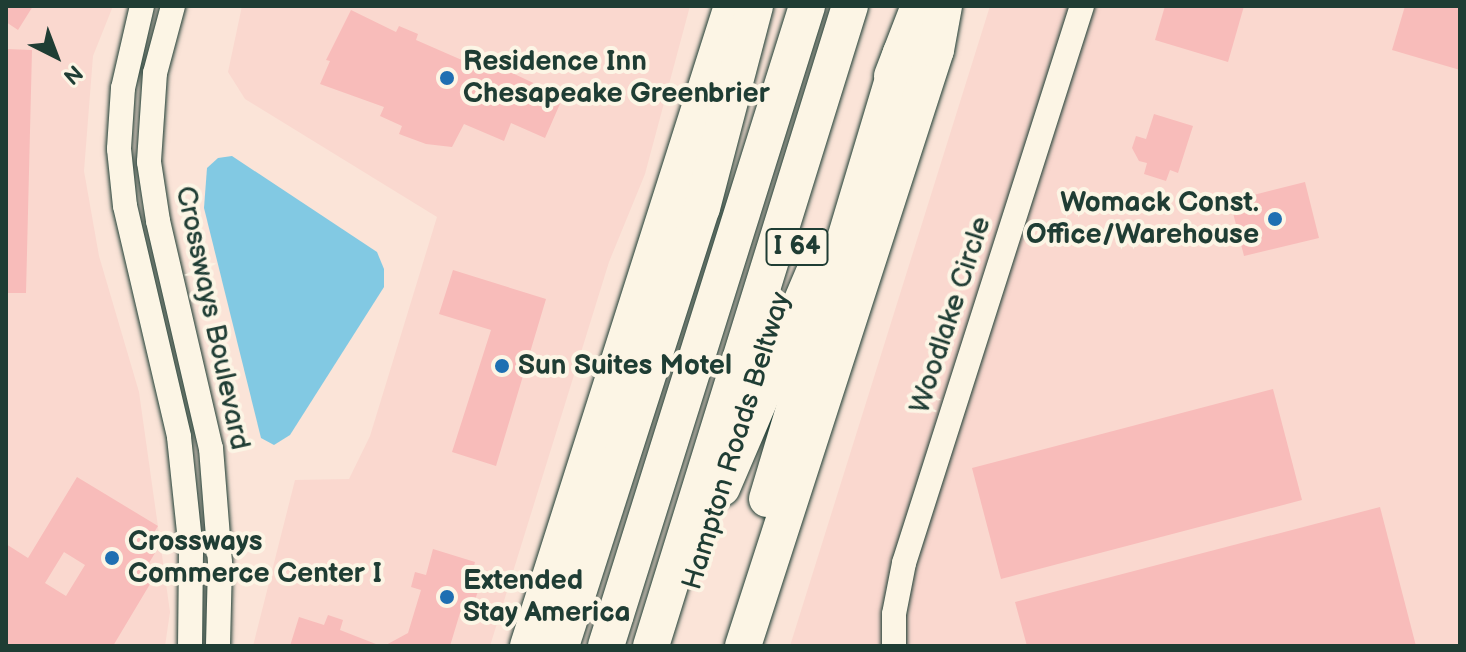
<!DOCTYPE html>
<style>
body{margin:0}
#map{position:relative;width:1466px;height:652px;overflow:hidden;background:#fbe4d8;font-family:"Balsamiq Sans",sans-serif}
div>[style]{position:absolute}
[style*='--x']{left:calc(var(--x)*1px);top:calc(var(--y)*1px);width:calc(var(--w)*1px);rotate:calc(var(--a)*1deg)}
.built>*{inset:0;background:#fad8cf}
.water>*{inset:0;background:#82c9e3}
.building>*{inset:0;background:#f8bcba}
.roads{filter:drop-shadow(0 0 2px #1f3d34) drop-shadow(0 0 2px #1f3d34)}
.minor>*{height:24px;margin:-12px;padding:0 12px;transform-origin:12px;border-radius:12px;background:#fcf5e5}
.highway>*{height:36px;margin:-18px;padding:0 18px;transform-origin:18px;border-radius:18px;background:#fcf5e5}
.dots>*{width:22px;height:22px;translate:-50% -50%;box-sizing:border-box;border:4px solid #fcf5e5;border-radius:50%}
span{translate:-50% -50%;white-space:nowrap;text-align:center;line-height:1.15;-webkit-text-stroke:8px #fcf5e5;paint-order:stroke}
.shield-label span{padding:2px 6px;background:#fcf5e5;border:2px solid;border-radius:6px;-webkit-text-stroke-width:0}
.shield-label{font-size:26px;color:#1f3d34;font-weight:700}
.poi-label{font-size:28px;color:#1f3d34;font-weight:700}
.left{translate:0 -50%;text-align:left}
.right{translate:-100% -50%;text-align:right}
.street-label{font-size:28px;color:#1f3d34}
.frame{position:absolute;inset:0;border:8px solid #1f3d34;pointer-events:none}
.north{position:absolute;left:16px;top:16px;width:80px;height:80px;-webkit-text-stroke:6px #fcf5e5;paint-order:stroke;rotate:138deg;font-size:22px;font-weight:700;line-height:32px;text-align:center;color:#1f3d34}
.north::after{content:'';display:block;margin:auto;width:28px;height:36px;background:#1f3d34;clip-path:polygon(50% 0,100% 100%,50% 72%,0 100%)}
</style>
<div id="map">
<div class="built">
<div style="clip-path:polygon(6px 6px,113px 6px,93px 56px,84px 171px,99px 256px,139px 392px,170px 612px,165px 646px,6px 646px)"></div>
<div style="clip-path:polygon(242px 6px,690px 6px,645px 174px,609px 262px,490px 646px,253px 646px,295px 480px,349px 479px,370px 436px,437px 217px,245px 99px,228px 72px)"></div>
<div style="clip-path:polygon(990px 6px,1460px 6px,1460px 646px,790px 646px)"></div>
</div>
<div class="water">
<div style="clip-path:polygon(232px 156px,377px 252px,384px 269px,384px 287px,290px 435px,274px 445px,261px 438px,204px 208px,207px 168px,218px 158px)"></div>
</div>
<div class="building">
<div style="clip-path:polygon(6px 6px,33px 6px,18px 30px,6px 22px)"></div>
<div style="clip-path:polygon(1165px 6px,1244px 6px,1228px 62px,1155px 40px)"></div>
<div style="clip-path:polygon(1405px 6px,1460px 6px,1460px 70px,1392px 50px)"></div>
<div style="clip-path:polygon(351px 10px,396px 32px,399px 26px,418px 34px,416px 40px,487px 71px,491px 63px,563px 97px,545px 138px,511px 123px,504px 141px,464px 124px,452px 147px,426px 144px,399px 134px,402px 126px,380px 116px,384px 107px,320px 84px,330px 61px,326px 60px)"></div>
<div style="clip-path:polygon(6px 49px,32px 50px,26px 293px,6px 293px)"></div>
<div style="clip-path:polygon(1154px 114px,1193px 126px,1178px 173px,1170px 170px,1166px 181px,1144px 174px,1147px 163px,1139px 161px,1132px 148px,1136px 136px,1146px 139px)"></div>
<div style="clip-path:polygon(1305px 182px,1319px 238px,1244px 256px,1230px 201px)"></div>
<div style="clip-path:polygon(453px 270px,546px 299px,496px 466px,452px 452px,491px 330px,439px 314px)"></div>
<div style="clip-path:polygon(1273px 389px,1302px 500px,1001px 579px,972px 468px)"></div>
<div style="clip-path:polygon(evenodd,77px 477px,158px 526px,145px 547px,155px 553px,149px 563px,159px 569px,113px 646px,6px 646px,6px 544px,28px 558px,77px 477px,64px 552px,85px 565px,66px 596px,45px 583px,64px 552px)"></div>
<div style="clip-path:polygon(1380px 507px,1416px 646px,1027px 646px,1015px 602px)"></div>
<div style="clip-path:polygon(433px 549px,475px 562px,468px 588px,478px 591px,473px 606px,463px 603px,450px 646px,384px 646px,408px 633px,421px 590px,411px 587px,415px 572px,426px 575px)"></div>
<div style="clip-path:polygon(328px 615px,343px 620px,340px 630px,381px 646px,290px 646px,299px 617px,324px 625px)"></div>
</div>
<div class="roads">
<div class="minor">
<div style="--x:142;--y:6;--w:84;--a:103"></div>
<div style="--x:123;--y:88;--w:61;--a:93.8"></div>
<div style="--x:119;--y:149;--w:57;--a:84"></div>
<div style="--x:125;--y:206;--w:237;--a:76.8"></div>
<div style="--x:179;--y:437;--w:116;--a:84"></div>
<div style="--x:191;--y:552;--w:94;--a:90.6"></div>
<div style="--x:173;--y:6;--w:69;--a:105"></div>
<div style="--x:155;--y:73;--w:89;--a:93.9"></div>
<div style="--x:149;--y:162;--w:60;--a:81.3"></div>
<div style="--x:158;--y:221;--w:233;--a:76.9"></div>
<div style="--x:211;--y:448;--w:115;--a:85.5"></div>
<div style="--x:220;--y:563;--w:83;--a:91.4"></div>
<div style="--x:894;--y:646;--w:32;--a:-90"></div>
<div style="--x:894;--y:614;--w:52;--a:-78.9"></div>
<div style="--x:904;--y:563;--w:585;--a:-72.28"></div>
</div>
<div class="highway">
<div style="--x:892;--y:76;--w:75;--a:-68.9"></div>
<div style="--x:722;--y:488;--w:242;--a:-66.9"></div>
<div style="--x:767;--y:499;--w:466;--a:-73.3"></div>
<div style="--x:528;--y:646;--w:672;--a:-72.32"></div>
<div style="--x:561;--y:646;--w:460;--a:-72.2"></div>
<div style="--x:702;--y:208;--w:209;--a:-75.3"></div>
<div style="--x:606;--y:646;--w:671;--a:-72.56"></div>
<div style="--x:651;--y:646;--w:670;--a:-72.73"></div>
<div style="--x:743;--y:646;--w:626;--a:-72.06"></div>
<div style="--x:936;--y:50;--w:45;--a:-79.7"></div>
</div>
</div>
<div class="dots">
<div style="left:447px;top:78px;background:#1f6fb2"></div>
<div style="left:1275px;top:219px;background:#1f6fb2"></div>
<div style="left:502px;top:366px;background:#1f6fb2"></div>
<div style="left:112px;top:558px;background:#1f6fb2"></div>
<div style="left:447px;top:597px;background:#1f6fb2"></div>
</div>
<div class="shield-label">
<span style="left:797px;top:247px">I 64</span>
</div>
<div class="poi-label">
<span class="left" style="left:463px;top:78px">Residence Inn<br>Chesapeake Greenbrier</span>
<span class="right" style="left:1259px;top:219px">Womack Const.<br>Office/Warehouse</span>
<span class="left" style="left:518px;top:366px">Sun Suites Motel</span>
<span class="left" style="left:128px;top:558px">Crossways<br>Commerce Center I</span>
<span class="left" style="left:463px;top:597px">Extended<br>Stay America</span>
</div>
<div class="street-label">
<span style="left:951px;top:315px;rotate:-72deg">Woodlake Circle</span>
<span style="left:212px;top:318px;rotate:78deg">Crossways Boulevard</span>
<span style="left:737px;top:441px;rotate:-73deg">Hampton Roads Beltway</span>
</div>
<div class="frame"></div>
<div class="north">N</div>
</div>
